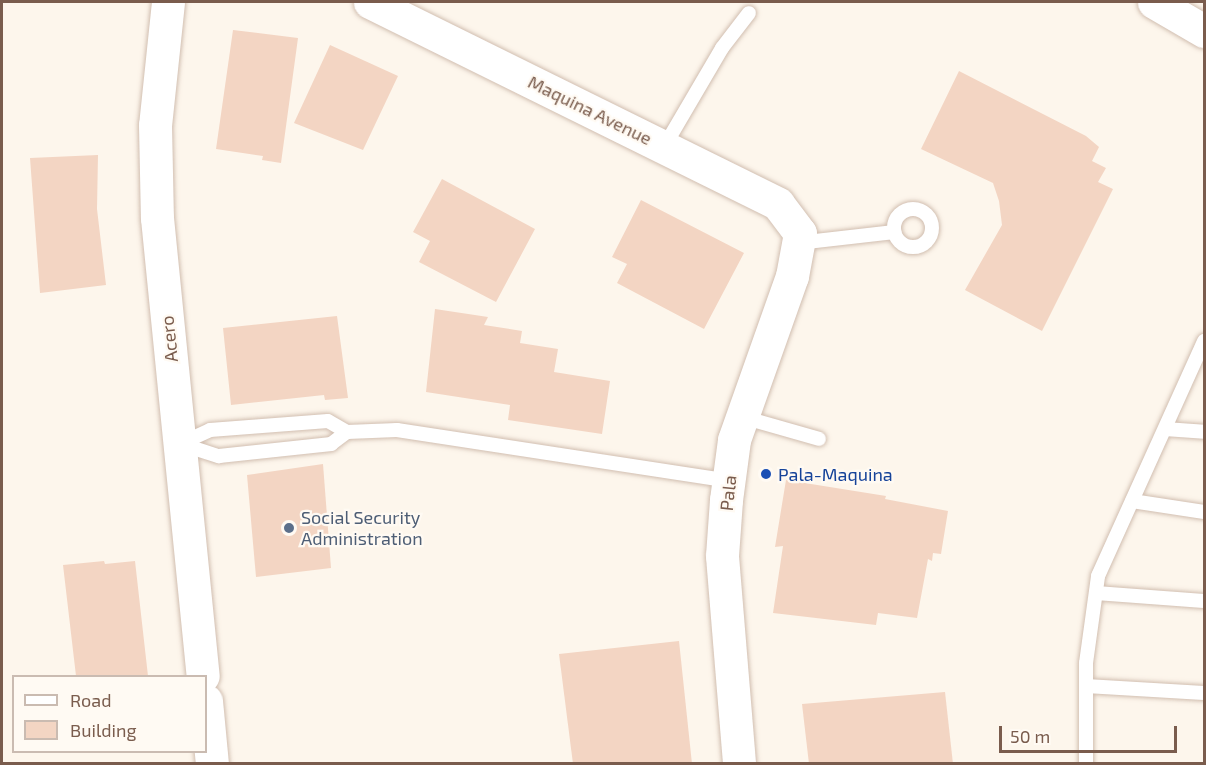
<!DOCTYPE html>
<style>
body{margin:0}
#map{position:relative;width:1206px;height:765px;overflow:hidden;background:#fdf6ec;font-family:"Exo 2",sans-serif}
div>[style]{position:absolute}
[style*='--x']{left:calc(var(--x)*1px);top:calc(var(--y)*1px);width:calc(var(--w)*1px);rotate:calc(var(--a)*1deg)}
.building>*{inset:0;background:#f3d5c3}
.roads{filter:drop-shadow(0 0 2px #d1beb0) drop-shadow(0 0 2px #d1beb0)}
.lane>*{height:14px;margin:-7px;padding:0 7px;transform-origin:7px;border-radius:7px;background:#fff}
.lane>.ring{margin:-7px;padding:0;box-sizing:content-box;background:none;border:14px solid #fff;border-radius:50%}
.secondary>*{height:33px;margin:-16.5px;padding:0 16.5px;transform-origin:16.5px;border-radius:16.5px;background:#fff}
.dots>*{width:16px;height:16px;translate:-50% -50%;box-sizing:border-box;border:3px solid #fffaf3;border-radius:50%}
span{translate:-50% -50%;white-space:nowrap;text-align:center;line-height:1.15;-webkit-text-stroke:4.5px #fffaf3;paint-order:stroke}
.street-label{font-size:18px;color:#7a5c4d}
.transit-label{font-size:18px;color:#164399}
.left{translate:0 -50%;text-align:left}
.service-label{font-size:18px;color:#4e5e75}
.frame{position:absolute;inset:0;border:3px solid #7a5c4d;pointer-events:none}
.legend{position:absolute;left:12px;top:675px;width:195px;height:78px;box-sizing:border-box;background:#fffaf3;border:2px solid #cabbb1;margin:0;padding:8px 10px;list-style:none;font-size:18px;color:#7a5c4d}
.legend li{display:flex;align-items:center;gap:12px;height:30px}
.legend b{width:30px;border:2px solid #cabbb1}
.scale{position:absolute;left:999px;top:726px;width:178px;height:27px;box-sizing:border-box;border:3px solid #7a5c4d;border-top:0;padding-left:8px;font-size:18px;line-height:21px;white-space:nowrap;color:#7a5c4d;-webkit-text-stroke:4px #fffaf3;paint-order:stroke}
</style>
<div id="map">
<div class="building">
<div style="clip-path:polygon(233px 30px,298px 38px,281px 163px,262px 160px,263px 156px,216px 149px)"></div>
<div style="clip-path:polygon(330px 45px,398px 76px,363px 150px,294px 123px)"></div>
<div style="clip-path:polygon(959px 71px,1086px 136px,1099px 147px,1092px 161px,1106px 168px,1098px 182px,1113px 189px,1042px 331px,965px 290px,1002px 225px,999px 201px,993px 183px,921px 149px)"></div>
<div style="clip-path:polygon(98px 155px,97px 209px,106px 285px,40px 293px,30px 158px)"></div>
<div style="clip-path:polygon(442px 179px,535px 229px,496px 302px,419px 262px,430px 241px,413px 232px)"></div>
<div style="clip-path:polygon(641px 200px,744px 253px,704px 329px,617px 283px,627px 264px,612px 257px)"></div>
<div style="clip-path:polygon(435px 309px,488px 317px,484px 325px,522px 331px,520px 343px,558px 349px,554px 372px,610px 381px,602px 434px,508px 420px,510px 405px,426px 392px)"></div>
<div style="clip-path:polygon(337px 316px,348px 398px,325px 400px,324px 395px,231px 405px,223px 328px)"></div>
<div style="clip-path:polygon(323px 464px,331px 568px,256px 577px,247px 475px)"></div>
<div style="clip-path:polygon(786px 480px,886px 496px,885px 499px,948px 511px,941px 554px,933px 553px,932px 561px,928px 559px,917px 618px,878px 613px,876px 625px,773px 613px,783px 546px,775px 547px)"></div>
<div style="clip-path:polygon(104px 561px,105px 564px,135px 561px,148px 676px,76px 676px,63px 565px)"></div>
<div style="clip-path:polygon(679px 641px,692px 764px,573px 764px,559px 654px)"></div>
<div style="clip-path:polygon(945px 692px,953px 764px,809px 764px,802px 704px)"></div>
</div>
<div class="roads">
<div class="lane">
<div style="--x:664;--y:147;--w:115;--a:-59.6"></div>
<div style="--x:722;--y:48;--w:44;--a:-52.4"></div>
<div class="ring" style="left:894px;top:209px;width:24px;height:24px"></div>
<div style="--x:798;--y:243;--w:97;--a:-6.5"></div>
<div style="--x:742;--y:417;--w:80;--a:15.9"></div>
<div style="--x:1165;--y:429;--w:39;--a:4"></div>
<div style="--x:180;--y:444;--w:33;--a:-25"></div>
<div style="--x:210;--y:430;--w:118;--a:-4.4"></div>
<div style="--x:328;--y:421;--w:22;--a:30"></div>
<div style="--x:347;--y:432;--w:50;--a:-2.3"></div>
<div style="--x:397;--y:430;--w:336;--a:8.7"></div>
<div style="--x:181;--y:444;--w:40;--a:18"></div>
<div style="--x:219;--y:456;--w:113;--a:-6.1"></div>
<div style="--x:331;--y:444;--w:20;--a:-37"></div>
<div style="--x:1132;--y:501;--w:73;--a:8.7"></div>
<div style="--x:1096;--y:593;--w:108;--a:4.2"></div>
<div style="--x:1086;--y:686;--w:118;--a:3.4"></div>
<div style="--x:1086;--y:764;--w:101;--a:-90"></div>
<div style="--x:1086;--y:663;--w:88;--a:-82.1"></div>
<div style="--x:1098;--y:576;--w:258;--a:-65.7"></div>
</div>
<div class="secondary">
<div style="--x:168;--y:2;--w:124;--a:96"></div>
<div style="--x:155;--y:125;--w:93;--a:88.8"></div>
<div style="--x:157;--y:218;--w:460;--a:84.3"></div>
<div style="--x:370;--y:2;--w:455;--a:26.3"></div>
<div style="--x:778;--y:204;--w:36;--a:53"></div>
<div style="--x:800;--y:233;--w:44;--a:100.5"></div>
<div style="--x:792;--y:276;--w:174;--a:109.5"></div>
<div style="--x:734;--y:440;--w:61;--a:97.6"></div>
<div style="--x:726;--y:500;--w:56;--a:94.1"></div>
<div style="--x:722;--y:556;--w:209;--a:85.3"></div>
<div style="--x:1154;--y:2;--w:58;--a:30.1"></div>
<div style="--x:206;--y:701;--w:63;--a:84.6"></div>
</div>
</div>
<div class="dots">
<div style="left:766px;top:474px;background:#1a4fb4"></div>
<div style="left:289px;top:528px;background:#5c6f8a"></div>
</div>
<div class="street-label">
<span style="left:590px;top:110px;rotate:26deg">Maquina Avenue</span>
<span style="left:169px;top:339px;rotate:-96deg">Acero</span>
<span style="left:728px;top:493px;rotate:-84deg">Pala</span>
</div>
<div class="transit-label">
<span class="left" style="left:778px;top:474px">Pala-Maquina</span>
</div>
<div class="service-label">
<span class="left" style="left:301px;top:528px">Social Security<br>Administration</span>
</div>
<div class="frame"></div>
<ul class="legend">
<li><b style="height:8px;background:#fff"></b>Road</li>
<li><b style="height:16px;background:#f3d5c3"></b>Building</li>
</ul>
<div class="scale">50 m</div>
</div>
